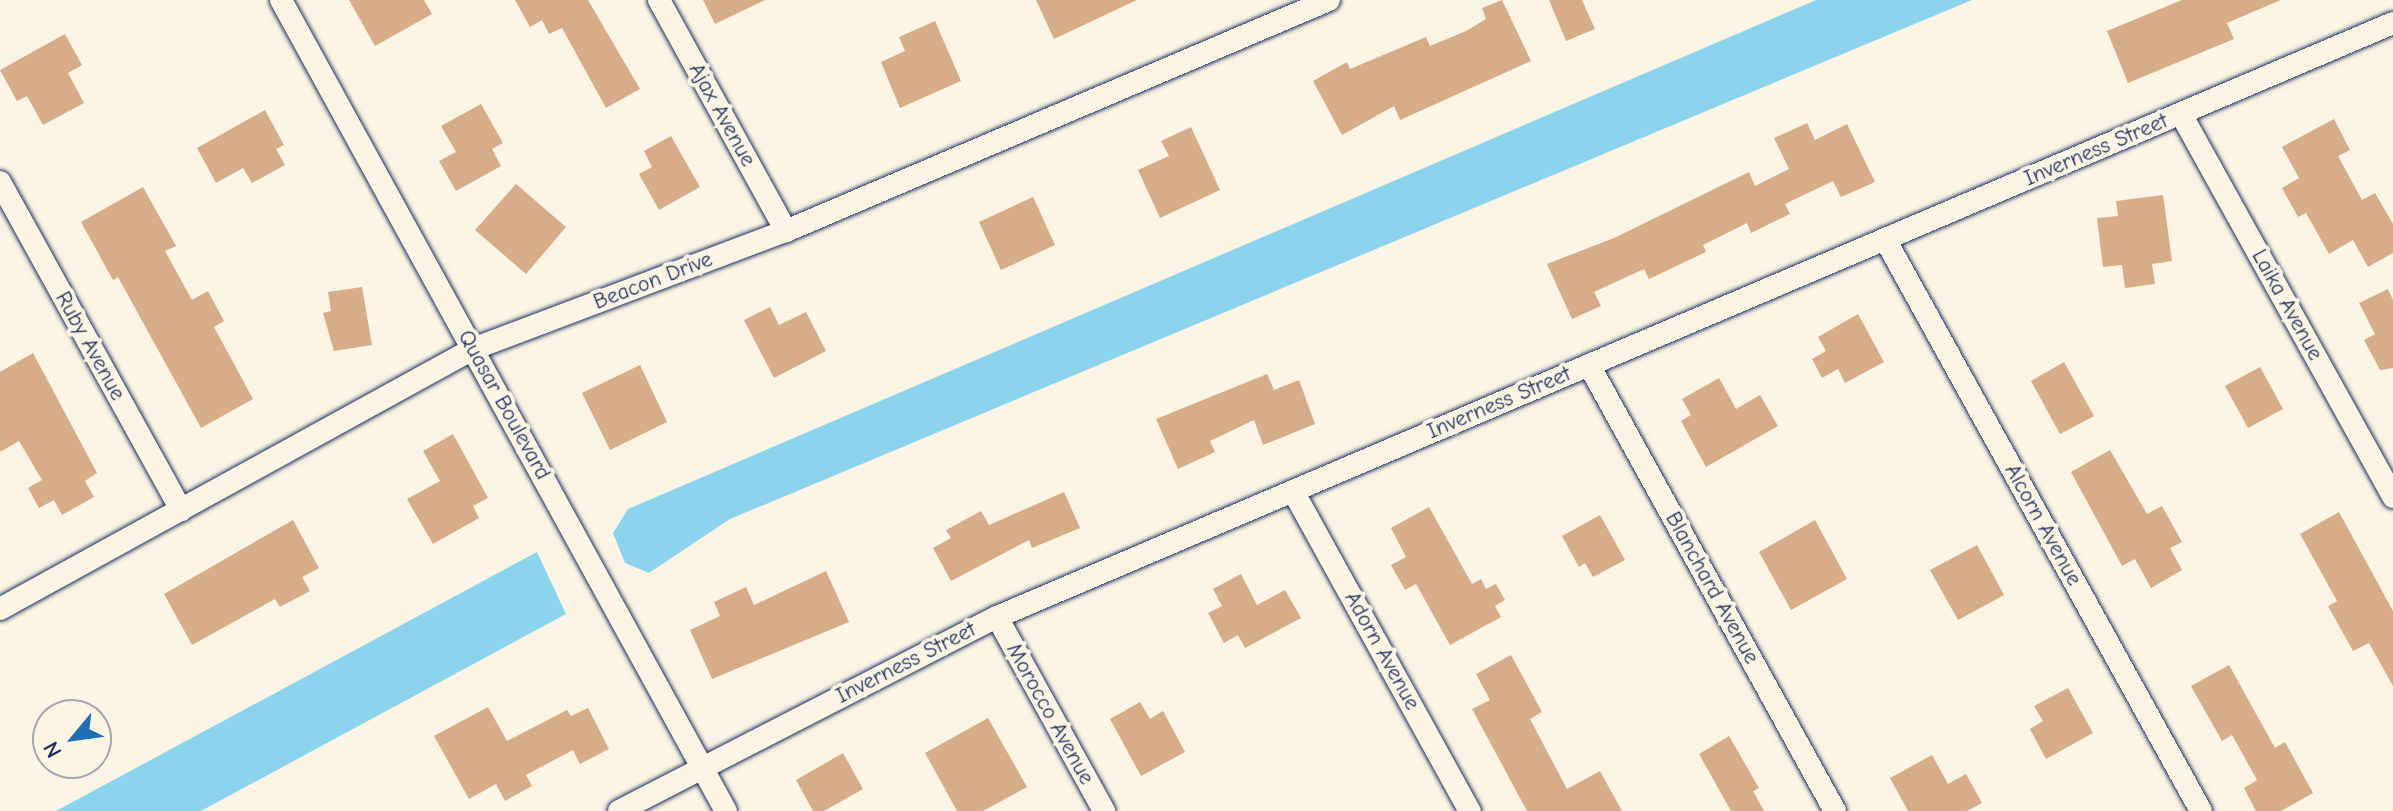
<!DOCTYPE html>
<style>
body{margin:0}
#map{position:relative;width:2393px;height:811px;overflow:hidden;background:#fcf5e5;font-family:"Comic Neue",sans-serif}
div>[style]{position:absolute}
[style*='--x']{left:calc(var(--x)*1px);top:calc(var(--y)*1px);width:calc(var(--w)*1px);rotate:calc(var(--a)*1deg)}
.water>*{inset:0;background:#8cd4ee}
.building>*{inset:0;background:#d7ac88}
.roads{filter:drop-shadow(0 0 2px #1b2f5e) drop-shadow(0 0 2px #1b2f5e)}
.street>*{height:22px;margin:-11px;padding:0 11px;transform-origin:11px;border-radius:11px;background:#fcf5e5}
span{translate:-50% -50%;white-space:nowrap;text-align:center;line-height:1.15;-webkit-text-stroke:8px #fcf5e5;paint-order:stroke}
.street-label{font-size:22px;color:#1b2f5e}
.north{position:absolute;left:32px;top:699px;width:80px;height:80px;box-sizing:border-box;background:#fcf5e5;border:2px solid #a2a6af;border-radius:50%;rotate:241deg;font-size:22px;font-weight:700;line-height:32px;text-align:center;color:#1b2f5e}
.north::after{content:'';display:block;margin:auto;width:28px;height:36px;background:#1f6fb2;clip-path:polygon(50% 0,100% 100%,50% 72%,0 100%)}
</style>
<div id="map">
<div class="water">
<div style="clip-path:polygon(1816px 0,1972px 0,730px 519px,649px 573px,625px 563px,613px 533px,628px 509px)"></div>
<div style="clip-path:polygon(537px 552px,566px 614px,201px 811px,56px 811px)"></div>
</div>
<div class="building">
<div style="clip-path:polygon(349px 0,424px 0,432px 14px,375px 46px)"></div>
<div style="clip-path:polygon(515px 0,588px 0,640px 89px,606px 108px,562px 28px,549px 34px,542px 20px,530px 27px)"></div>
<div style="clip-path:polygon(703px 0,765px 0,715px 24px)"></div>
<div style="clip-path:polygon(1036px 0,1137px 0,1054px 39px)"></div>
<div style="clip-path:polygon(1502px 0,1531px 61px,1400px 120px,1394px 106px,1342px 135px,1313px 81px,1347px 62px,1350px 69px,1426px 37px,1430px 46px,1466px 31px,1486px 19px,1482px 8px)"></div>
<div style="clip-path:polygon(1549px 0,1582px 0,1595px 29px,1566px 41px)"></div>
<div style="clip-path:polygon(2182px 0,2281px 0,2227px 23px,2234px 39px,2128px 83px,2107px 31px)"></div>
<div style="clip-path:polygon(935px 21px,961px 81px,900px 108px,881px 62px,905px 51px,899px 37px)"></div>
<div style="clip-path:polygon(65px 34px,82px 65px,68px 73px,84px 103px,43px 125px,27px 96px,17px 101px,0 70px)"></div>
<div style="clip-path:polygon(481px 104px,503px 143px,492px 149px,501px 166px,456px 191px,439px 161px,456px 152px,441px 126px)"></div>
<div style="clip-path:polygon(265px 110px,284px 145px,276px 149px,285px 165px,252px 183px,243px 168px,216px 183px,197px 148px)"></div>
<div style="clip-path:polygon(2334px 119px,2350px 150px,2338px 156px,2362px 200px,2375px 193px,2393px 224px,2393px 253px,2368px 267px,2353px 240px,2329px 254px,2306px 213px,2298px 217px,2282px 188px,2299px 178px,2282px 147px)"></div>
<div style="clip-path:polygon(1807px 123px,1815px 140px,1847px 124px,1875px 182px,1841px 197px,1833px 181px,1785px 204px,1790px 214px,1751px 233px,1747px 223px,1703px 245px,1706px 252px,1649px 279px,1644px 269px,1594px 292px,1601px 306px,1572px 319px,1547px 264px,1614px 238px,1749px 172px,1755px 186px,1789px 169px,1774px 138px)"></div>
<div style="clip-path:polygon(1191px 127px,1220px 190px,1160px 218px,1138px 170px,1169px 156px,1161px 141px)"></div>
<div style="clip-path:polygon(671px 136px,700px 187px,659px 210px,639px 174px,652px 167px,644px 151px)"></div>
<div style="clip-path:polygon(516px 184px,566px 227px,526px 274px,475px 230px)"></div>
<div style="clip-path:polygon(143px 187px,176px 246px,165px 251px,192px 300px,208px 291px,224px 321px,214px 327px,253px 399px,201px 428px,118px 277px,113px 280px,81px 222px)"></div>
<div style="clip-path:polygon(2163px 195px,2172px 261px,2152px 264px,2155px 284px,2125px 288px,2122px 265px,2103px 267px,2097px 218px,2118px 216px,2116px 201px)"></div>
<div style="clip-path:polygon(1033px 197px,1055px 245px,1001px 270px,979px 222px)"></div>
<div style="clip-path:polygon(362px 287px,372px 345px,334px 351px,323px 313px,331px 311px,328px 292px)"></div>
<div style="clip-path:polygon(2388px 289px,2393px 300px,2393px 368px,2380px 370px,2364px 340px,2375px 334px,2359px 303px)"></div>
<div style="clip-path:polygon(770px 307px,779px 325px,806px 312px,826px 351px,774px 378px,744px 320px)"></div>
<div style="clip-path:polygon(1858px 314px,1884px 362px,1845px 383px,1838px 369px,1822px 378px,1812px 359px,1826px 351px,1818px 337px)"></div>
<div style="clip-path:polygon(33px 353px,97px 473px,85px 481px,94px 497px,62px 515px,54px 500px,39px 508px,28px 488px,42px 480px,19px 441px,0 452px,0 372px)"></div>
<div style="clip-path:polygon(2064px 362px,2094px 416px,2060px 434px,2031px 381px)"></div>
<div style="clip-path:polygon(640px 365px,667px 422px,610px 450px,582px 393px)"></div>
<div style="clip-path:polygon(2260px 367px,2283px 409px,2248px 428px,2225px 386px)"></div>
<div style="clip-path:polygon(1267px 374px,1274px 390px,1299px 380px,1315px 424px,1263px 445px,1254px 420px,1210px 441px,1215px 452px,1178px 469px,1156px 419px)"></div>
<div style="clip-path:polygon(1719px 378px,1736px 409px,1760px 395px,1778px 426px,1706px 467px,1681px 421px,1691px 415px,1682px 399px)"></div>
<div style="clip-path:polygon(453px 434px,488px 498px,473px 506px,479px 518px,433px 544px,407px 499px,440px 481px,423px 451px)"></div>
<div style="clip-path:polygon(2110px 450px,2147px 514px,2162px 506px,2182px 542px,2170px 548px,2182px 570px,2151px 588px,2135px 559px,2122px 566px,2071px 472px)"></div>
<div style="clip-path:polygon(1064px 492px,1080px 528px,1032px 548px,1029px 540px,951px 581px,933px 548px,951px 538px,946px 530px,981px 511px,989px 525px)"></div>
<div style="clip-path:polygon(1429px 507px,1472px 584px,1481px 579px,1486px 589px,1496px 584px,1505px 600px,1495px 606px,1501px 617px,1450px 645px,1416px 584px,1405px 590px,1391px 565px,1406px 557px,1391px 528px)"></div>
<div style="clip-path:polygon(2339px 512px,2393px 611px,2393px 686px,2369px 643px,2353px 651px,2328px 606px,2337px 601px,2300px 534px)"></div>
<div style="clip-path:polygon(1600px 515px,1625px 560px,1593px 577px,1585px 563px,1579px 567px,1562px 536px)"></div>
<div style="clip-path:polygon(293px 520px,319px 568px,302px 577px,310px 591px,280px 607px,275px 599px,192px 645px,164px 594px)"></div>
<div style="clip-path:polygon(1815px 520px,1847px 579px,1791px 610px,1759px 552px)"></div>
<div style="clip-path:polygon(1977px 545px,2004px 595px,1958px 620px,1930px 570px)"></div>
<div style="clip-path:polygon(826px 571px,849px 622px,712px 679px,690px 630px,720px 616px,714px 602px,746px 587px,754px 605px)"></div>
<div style="clip-path:polygon(1241px 574px,1257px 605px,1285px 590px,1301px 618px,1245px 648px,1238px 635px,1224px 643px,1208px 613px,1222px 606px,1213px 589px)"></div>
<div style="clip-path:polygon(1511px 655px,1542px 712px,1530px 719px,1567px 789px,1600px 771px,1622px 811px,1527px 811px,1472px 709px,1490px 700px,1476px 674px)"></div>
<div style="clip-path:polygon(2229px 665px,2275px 748px,2285px 742px,2313px 793px,2281px 811px,2256px 811px,2244px 788px,2257px 780px,2232px 735px,2222px 741px,2191px 686px)"></div>
<div style="clip-path:polygon(2068px 688px,2093px 733px,2046px 759px,2030px 729px,2043px 721px,2034px 706px)"></div>
<div style="clip-path:polygon(1140px 702px,1150px 719px,1163px 711px,1185px 752px,1141px 776px,1110px 719px)"></div>
<div style="clip-path:polygon(488px 707px,507px 741px,567px 710px,571px 716px,588px 708px,609px 749px,580px 764px,573px 750px,526px 775px,532px 786px,505px 801px,496px 784px,469px 799px,434px 736px)"></div>
<div style="clip-path:polygon(988px 718px,1027px 787px,983px 811px,957px 811px,925px 753px)"></div>
<div style="clip-path:polygon(1729px 736px,1759px 788px,1753px 791px,1764px 811px,1731px 811px,1699px 754px)"></div>
<div style="clip-path:polygon(843px 753px,863px 789px,824px 811px,813px 811px,796px 780px)"></div>
<div style="clip-path:polygon(1932px 755px,1948px 784px,1966px 774px,1982px 803px,1967px 811px,1908px 811px,1890px 778px)"></div>
</div>
<div class="roads">
<div class="street">
<div style="--x:281;--y:0;--w:925;--a:61.25"></div>
<div style="--x:659;--y:0;--w:264;--a:61.2"></div>
<div style="--x:2181;--y:114;--w:438;--a:61"></div>
<div style="--x:0;--y:182;--w:375;--a:61.1"></div>
<div style="--x:1885;--y:239;--w:653;--a:61.08"></div>
<div style="--x:1589;--y:365;--w:509;--a:61.12"></div>
<div style="--x:1293;--y:491;--w:366;--a:61.1"></div>
<div style="--x:0;--y:609;--w:540;--a:-28.8"></div>
<div style="--x:473;--y:349;--w:335;--a:-20.7"></div>
<div style="--x:786;--y:231;--w:590;--a:-23.05"></div>
<div style="--x:997;--y:617;--w:222;--a:61.1"></div>
<div style="--x:619;--y:811;--w:425;--a:-27.2"></div>
<div style="--x:997;--y:617;--w:1517;--a:-23.05"></div>
</div>
</div>
<div class="street-label">
<span style="left:722px;top:115px;rotate:61deg">Ajax Avenue</span>
<span style="left:2096px;top:150px;rotate:-23deg">Inverness Street</span>
<span style="left:653px;top:281px;rotate:-21deg">Beacon Drive</span>
<span style="left:2287px;top:305px;rotate:61deg">Laika Avenue</span>
<span style="left:90px;top:346px;rotate:61deg">Ruby Avenue</span>
<span style="left:1499px;top:403px;rotate:-23deg">Inverness Street</span>
<span style="left:504px;top:405px;rotate:61deg">Quasar Boulevard</span>
<span style="left:2043px;top:525px;rotate:61deg">Alcorn Avenue</span>
<span style="left:1712px;top:588px;rotate:61deg">Blanchard Avenue</span>
<span style="left:1382px;top:651px;rotate:61deg">Adorn Avenue</span>
<span style="left:906px;top:663px;rotate:-27deg">Inverness Street</span>
<span style="left:1050px;top:714px;rotate:61deg">Morocco Avenue</span>
</div>
<div class="north">N</div>
</div>
